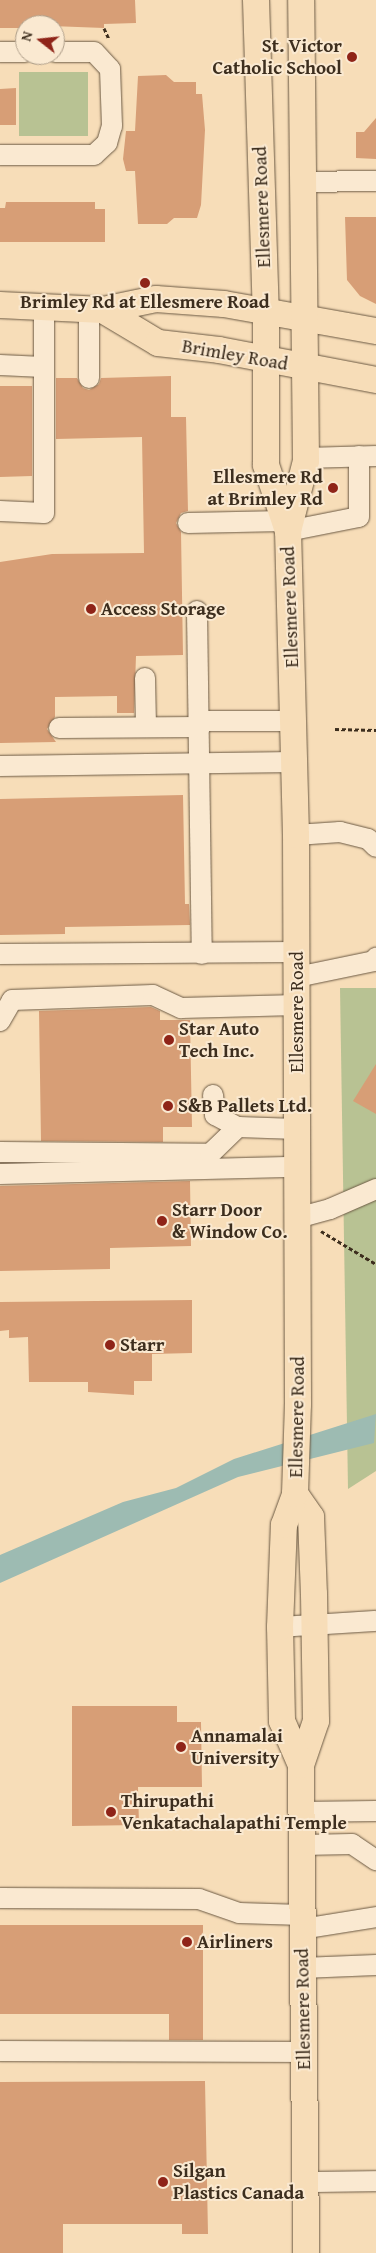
<!DOCTYPE html>
<style>
body{margin:0}
#map{position:relative;width:376px;height:2253px;overflow:hidden;background:#f7ddb8;font-family:"Gentium Book Plus",serif}
div>[style]{position:absolute}
[style*='--x']{left:calc(var(--x)*1px);top:calc(var(--y)*1px);width:calc(var(--w)*1px);rotate:calc(var(--a)*1deg)}
.green>*{inset:0;background:#b8c293}
.water>*{inset:0;background:#9dbbb2}
.building>*{inset:0;background:#d79e76}
.path>*{height:3px;margin-top:-1.5px;transform-origin:0;background:repeating-linear-gradient(90deg,#3d2e1e 0 4px,transparent 0 6.5px)}
.roads{filter:drop-shadow(0 0 1px #6c5a44) drop-shadow(0 0 1px #6c5a44)}
.minor>*{height:20px;margin:-10px;padding:0 10px;transform-origin:10px;border-radius:10px;background:#fae9d1}
.major>*{height:26px;margin:-13px;padding:0 13px;transform-origin:13px;border-radius:13px;background:#f7ddb8}
.dots>*{width:14px;height:14px;translate:-50% -50%;box-sizing:border-box;border:2px solid #fae9d1;border-radius:50%}
span{translate:-50% -50%;white-space:nowrap;text-align:center;line-height:1.15;-webkit-text-stroke:4px #fae9d1;paint-order:stroke}
.poi-label{font-size:19px;color:#3d2e1e;font-weight:700}
.right{translate:-100% -50%;text-align:right}
.left{translate:0 -50%;text-align:left}
.street-label{font-size:19px;color:#3d2e1e}
.north{position:absolute;left:15px;top:15px;width:50px;height:50px;box-sizing:border-box;background:#fae9d1;border:1px solid #ae9e89;border-radius:50%;rotate:286deg;font-size:14px;font-weight:700;line-height:20px;text-align:center;color:#3d2e1e}
.north::after{content:'';display:block;margin:auto;width:18px;height:22px;background:#8f2418;clip-path:polygon(50% 0,100% 100%,50% 72%,0 100%)}
</style>
<div id="map">
<div class="green">
<div style="clip-path:polygon(19px 72px,88px 72px,88px 136px,19px 136px)"></div>
<div style="clip-path:polygon(340px 988px,376px 988px,376px 1471px,348px 1489px)"></div>
</div>
<div class="water">
<div style="clip-path:polygon(376px 1414px,374px 1443px,238px 1477px,0 1583px,0 1555px,123px 1502px,176px 1488px,234px 1459px)"></div>
</div>
<div class="building">
<div style="clip-path:polygon(0 0,135px 0,136px 23px,104px 24px,104px 28px,25px 25px,25px 28px,0 28px)"></div>
<div style="clip-path:polygon(166px 75px,174px 82px,196px 82px,196px 94px,202px 94px,205px 130px,201px 205px,197px 218px,174px 218px,167px 224px,138px 224px,135px 171px,126px 171px,123px 159px,126px 131px,135px 131px,138px 76px)"></div>
<div style="clip-path:polygon(16px 88px,16px 125px,0 125px,0 89px)"></div>
<div style="clip-path:polygon(376px 118px,376px 159px,356px 158px,356px 132px,364px 132px)"></div>
<div style="clip-path:polygon(6px 202px,95px 202px,95px 209px,105px 209px,105px 242px,0 242px,0 208px,5px 208px)"></div>
<div style="clip-path:polygon(345px 217px,376px 217px,376px 304px,360px 296px,347px 280px)"></div>
<div style="clip-path:polygon(171px 376px,171px 417px,186px 417px,188px 511px,181px 513px,176px 523px,181px 532px,183px 655px,136px 656px,134px 713px,117px 713px,117px 696px,55px 697px,55px 717px,47px 729px,56px 742px,0 743px,0 562px,52px 554px,144px 553px,142px 437px,56px 439px,56px 378px,77px 378px,83px 388px,89px 390px,99px 384px,101px 378px)"></div>
<div style="clip-path:polygon(0 386px,32px 386px,32px 476px,0 477px)"></div>
<div style="clip-path:polygon(183px 795px,185px 904px,189px 904px,190px 925px,65px 927px,65px 934px,0 935px,0 799px)"></div>
<div style="clip-path:polygon(151px 1007px,160px 1011px,160px 1020px,190px 1020px,192px 1127px,163px 1127px,163px 1142px,41px 1141px,39px 1011px)"></div>
<div style="clip-path:polygon(376px 1064px,376px 1114px,353px 1101px)"></div>
<div style="clip-path:polygon(190px 1181px,191px 1246px,110px 1248px,110px 1269px,0 1271px,0 1186px)"></div>
<div style="clip-path:polygon(192px 1300px,192px 1353px,152px 1354px,152px 1381px,134px 1381px,134px 1395px,88px 1392px,88px 1382px,29px 1382px,28px 1337px,9px 1338px,9px 1330px,0 1331px,0 1302px)"></div>
<div style="clip-path:polygon(72px 1706px,177px 1706px,177px 1722px,201px 1722px,202px 1787px,138px 1787px,139px 1825px,72px 1826px)"></div>
<div style="clip-path:polygon(0 1925px,203px 1925px,203px 2040px,169px 2040px,169px 2014px,0 2014px)"></div>
<div style="clip-path:polygon(205px 2081px,208px 2234px,182px 2234px,182px 2224px,63px 2224px,63px 2253px,0 2253px,0 2082px)"></div>
</div>
<div class="path">
<div style="--x:104;--y:28;--w:12;--a:66"></div>
<div style="--x:335;--y:729;--w:41;--a:1.4"></div>
<div style="--x:321;--y:1231;--w:64;--a:31"></div>
</div>
<div class="roads">
<div class="minor">
<div style="--x:0;--y:52;--w:25;--a:0"></div>
<div style="--x:0;--y:155;--w:94;--a:0"></div>
<div style="--x:94;--y:155;--w:18;--a:-43"></div>
<div style="--x:107;--y:143;--w:18;--a:-74"></div>
<div style="--x:112;--y:126;--w:57;--a:-92"></div>
<div style="--x:110;--y:69;--w:23;--a:-133"></div>
<div style="--x:94;--y:52;--w:39;--a:180"></div>
<div style="--x:302;--y:182;--w:74;--a:-0.8"></div>
<div style="--x:0;--y:365;--w:43;--a:2.7"></div>
<div style="--x:89;--y:378;--w:69;--a:-90"></div>
<div style="--x:306;--y:458;--w:70;--a:-1.6"></div>
<div style="--x:0;--y:511;--w:44;--a:2.6"></div>
<div style="--x:44;--y:513;--w:207;--a:-90"></div>
<div style="--x:188;--y:523;--w:96;--a:-1.2"></div>
<div style="--x:288;--y:531;--w:72;--a:-11.2"></div>
<div style="--x:359;--y:517;--w:61;--a:-90"></div>
<div style="--x:197;--y:611;--w:343;--a:89.2"></div>
<div style="--x:145;--y:678;--w:49;--a:88.8"></div>
<div style="--x:199;--y:721;--w:94;--a:0"></div>
<div style="--x:59;--y:728;--w:141;--a:-0.4"></div>
<div style="--x:0;--y:766;--w:294;--a:-0.8"></div>
<div style="--x:296;--y:835;--w:44;--a:-3.9"></div>
<div style="--x:340;--y:832;--w:29;--a:14"></div>
<div style="--x:368;--y:839;--w:11;--a:45"></div>
<div style="--x:0;--y:954;--w:296;--a:-0.4"></div>
<div style="--x:297;--y:977;--w:79;--a:-11.7"></div>
<div style="--x:374;--y:961;--w:4;--a:-56"></div>
<div style="--x:0;--y:1021;--w:24;--a:-60"></div>
<div style="--x:12;--y:1000;--w:141;--a:-2"></div>
<div style="--x:153;--y:995;--w:31;--a:25"></div>
<div style="--x:181;--y:1008;--w:116;--a:-1.5"></div>
<div style="--x:213;--y:1095;--w:20;--a:84"></div>
<div style="--x:215;--y:1115;--w:26;--a:28"></div>
<div style="--x:238;--y:1127;--w:59;--a:1.9"></div>
<div style="--x:0;--y:1152;--w:210;--a:0.5"></div>
<div style="--x:210;--y:1154;--w:39;--a:-44"></div>
<div style="--x:0;--y:1174;--w:297;--a:-1.4"></div>
<div style="--x:297;--y:1218;--w:34;--a:-15"></div>
<div style="--x:330;--y:1209;--w:50;--a:-23.5"></div>
<div style="--x:280;--y:1627;--w:96;--a:-3.6"></div>
<div style="--x:301;--y:1812;--w:75;--a:-0.8"></div>
<div style="--x:302;--y:1845;--w:50;--a:-1.1"></div>
<div style="--x:352;--y:1844;--w:29;--a:34"></div>
<div style="--x:0;--y:1898;--w:199;--a:0.3"></div>
<div style="--x:199;--y:1899;--w:42;--a:19.3"></div>
<div style="--x:239;--y:1913;--w:63;--a:1.8"></div>
<div style="--x:302;--y:1929;--w:75;--a:-9.2"></div>
<div style="--x:302;--y:1968;--w:74;--a:-2.3"></div>
<div style="--x:0;--y:2051;--w:304;--a:0.2"></div>
<div style="--x:306;--y:2182;--w:70;--a:-0.8"></div>
</div>
<div class="major">
<div style="--x:256;--y:0;--w:310;--a:88.2"></div>
<div style="--x:266;--y:310;--w:155;--a:90"></div>
<div style="--x:266;--y:465;--w:70;--a:71.6"></div>
<div style="--x:0;--y:305;--w:103;--a:2.8"></div>
<div style="--x:103;--y:310;--w:54;--a:-11.7"></div>
<div style="--x:156;--y:299;--w:68;--a:4.2"></div>
<div style="--x:224;--y:304;--w:154;--a:10.1"></div>
<div style="--x:103;--y:310;--w:64;--a:31"></div>
<div style="--x:158;--y:343;--w:61;--a:6.5"></div>
<div style="--x:219;--y:350;--w:160;--a:10.8"></div>
<div style="--x:295;--y:1494;--w:28;--a:55"></div>
<div style="--x:311;--y:1517;--w:77;--a:87.8"></div>
<div style="--x:314;--y:1594;--w:127;--a:89.1"></div>
<div style="--x:316;--y:1721;--w:46;--a:108.8"></div>
<div style="--x:301;--y:1765;--w:488;--a:89.4"></div>
<div style="--x:301;--y:1765;--w:48;--a:-113.4"></div>
<div style="--x:282;--y:1721;--w:94;--a:-91.2"></div>
<div style="--x:280;--y:1627;--w:102;--a:-87.8"></div>
<div style="--x:284;--y:1525;--w:33;--a:-70"></div>
<div style="--x:295;--y:1494;--w:90;--a:-88.1"></div>
<div style="--x:298;--y:1404;--w:569;--a:-90.2"></div>
<div style="--x:296;--y:835;--w:304;--a:-91.5"></div>
<div style="--x:288;--y:531;--w:72;--a:-75.6"></div>
<div style="--x:306;--y:461;--w:461;--a:-90.6"></div>
</div>
</div>
<div class="dots">
<div style="left:352px;top:57px;background:#8f2418"></div>
<div style="left:145px;top:283px;background:#8f2418"></div>
<div style="left:333px;top:488px;background:#8f2418"></div>
<div style="left:91px;top:609px;background:#8f2418"></div>
<div style="left:169px;top:1040px;background:#8f2418"></div>
<div style="left:168px;top:1106px;background:#8f2418"></div>
<div style="left:162px;top:1221px;background:#8f2418"></div>
<div style="left:110px;top:1345px;background:#8f2418"></div>
<div style="left:181px;top:1747px;background:#8f2418"></div>
<div style="left:111px;top:1812px;background:#8f2418"></div>
<div style="left:187px;top:1942px;background:#8f2418"></div>
<div style="left:163px;top:2182px;background:#8f2418"></div>
</div>
<div class="poi-label">
<span class="right" style="left:342px;top:57px">St. Victor<br>Catholic School</span>
<span style="left:145px;top:302px">Brimley Rd at Ellesmere Road</span>
<span class="right" style="left:323px;top:488px">Ellesmere Rd<br>at Brimley Rd</span>
<span class="left" style="left:101px;top:609px">Access Storage</span>
<span class="left" style="left:179px;top:1040px">Star Auto<br>Tech Inc.</span>
<span class="left" style="left:178px;top:1106px">S&amp;B Pallets Ltd.</span>
<span class="left" style="left:172px;top:1221px">Starr Door<br>&amp; Window Co.</span>
<span class="left" style="left:120px;top:1345px">Starr</span>
<span class="left" style="left:191px;top:1747px">Annamalai<br>University</span>
<span class="left" style="left:121px;top:1812px">Thirupathi<br>Venkatachalapathi Temple</span>
<span class="left" style="left:197px;top:1942px">Airliners</span>
<span class="left" style="left:173px;top:2182px">Silgan<br>Plastics Canada</span>
</div>
<div class="street-label">
<span style="left:262px;top:207px;rotate:-92deg">Ellesmere Road</span>
<span style="left:235px;top:355px;rotate:10deg">Brimley Road</span>
<span style="left:290px;top:607px;rotate:-92deg">Ellesmere Road</span>
<span style="left:297px;top:1012px;rotate:-90deg">Ellesmere Road</span>
<span style="left:297px;top:1417px;rotate:-89deg">Ellesmere Road</span>
<span style="left:303px;top:2009px;rotate:-91deg">Ellesmere Road</span>
</div>
<div class="north">N</div>
</div>
